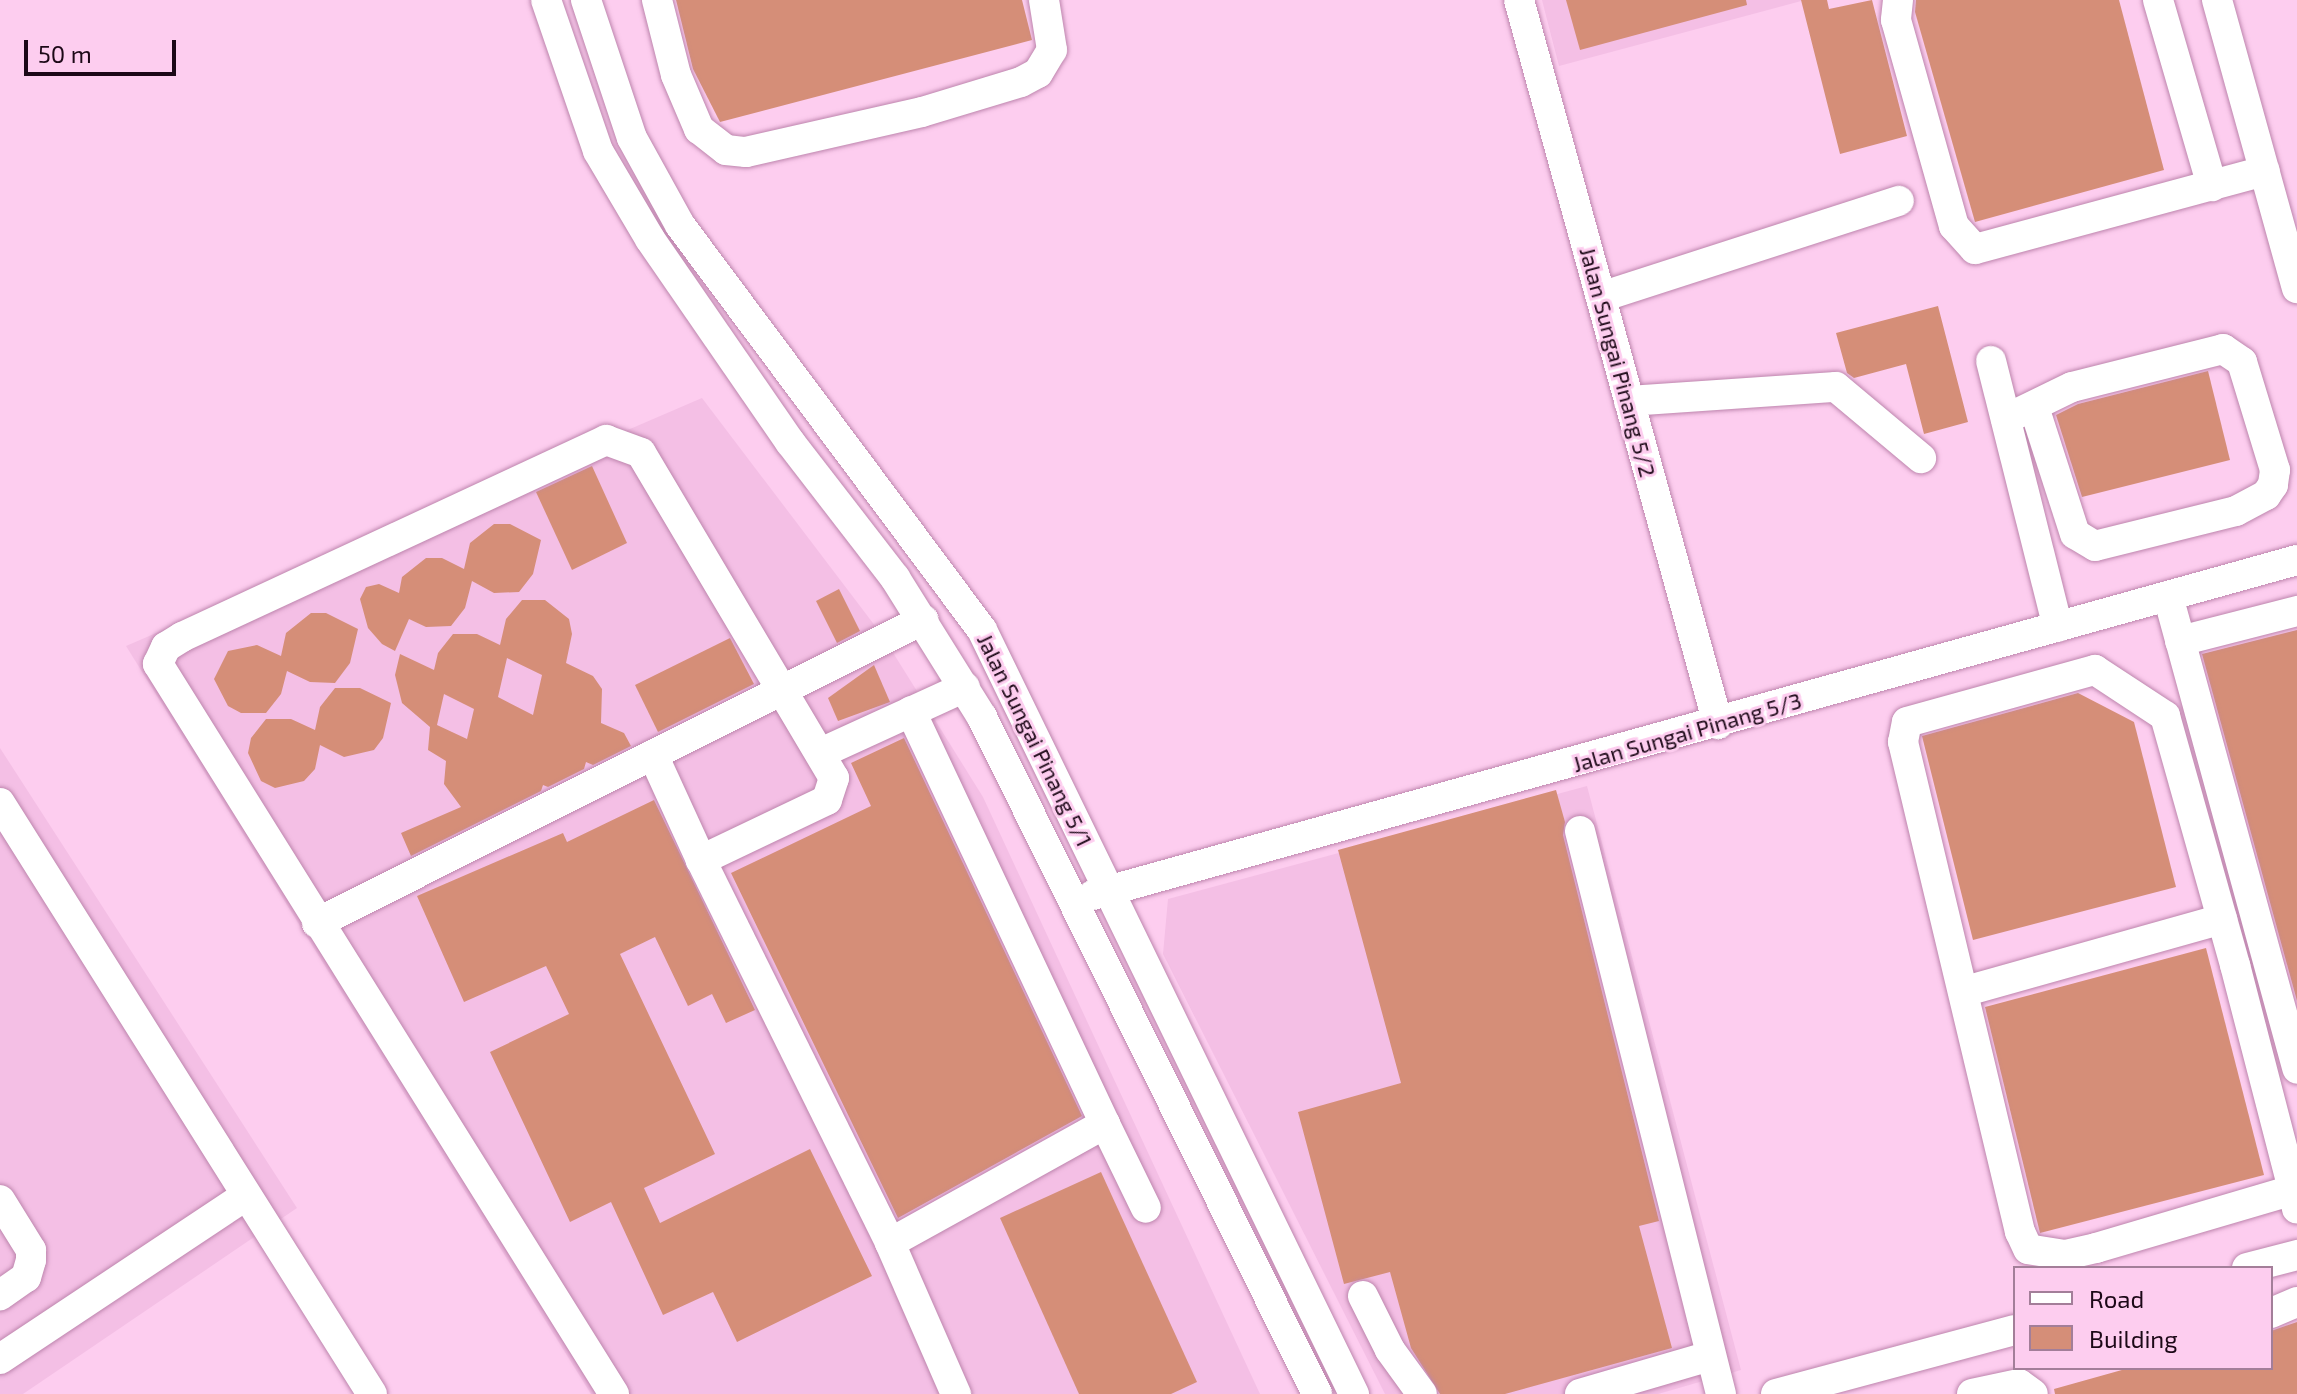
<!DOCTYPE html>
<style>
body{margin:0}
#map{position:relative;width:2297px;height:1394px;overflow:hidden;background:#fdcdef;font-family:"Exo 2",sans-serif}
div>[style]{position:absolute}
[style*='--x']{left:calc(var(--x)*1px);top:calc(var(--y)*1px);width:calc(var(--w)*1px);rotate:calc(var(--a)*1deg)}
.built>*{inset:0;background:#f4bfe5}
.building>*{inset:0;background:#d58e78}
.roads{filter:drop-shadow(0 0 2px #bd85ad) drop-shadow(0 0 2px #bd85ad)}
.minor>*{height:30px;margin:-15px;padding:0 15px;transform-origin:15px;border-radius:15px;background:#fff}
span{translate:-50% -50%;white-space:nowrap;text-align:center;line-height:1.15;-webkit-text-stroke:6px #fdcdef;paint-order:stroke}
.street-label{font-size:22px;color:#1c0817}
.legend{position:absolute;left:2013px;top:1266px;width:260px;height:104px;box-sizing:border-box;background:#fdcdef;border:2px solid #a37e99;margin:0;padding:10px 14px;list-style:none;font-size:24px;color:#1c0817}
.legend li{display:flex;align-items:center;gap:16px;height:40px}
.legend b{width:40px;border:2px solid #a37e99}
.scale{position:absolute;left:24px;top:40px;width:152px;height:36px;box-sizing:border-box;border:4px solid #1c0817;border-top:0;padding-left:10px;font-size:24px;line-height:28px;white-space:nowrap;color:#1c0817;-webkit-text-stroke:6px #fdcdef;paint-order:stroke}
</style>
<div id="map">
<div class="built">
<div style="clip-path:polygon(1542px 0,1805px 0,1559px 66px)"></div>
<div style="clip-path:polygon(702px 398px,882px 635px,983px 797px,1260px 1394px,591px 1394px,126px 646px)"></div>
<div style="clip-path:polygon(0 748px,297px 1208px,23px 1394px,0 1394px)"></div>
<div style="clip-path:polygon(1587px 786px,1741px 1370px,1658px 1394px,1385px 1394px,1163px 954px,1168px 899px)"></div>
</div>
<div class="building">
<div style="clip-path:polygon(676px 0,1022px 0,1032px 40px,720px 122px,693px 69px)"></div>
<div style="clip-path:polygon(1566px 0,1746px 0,1747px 5px,1580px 50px)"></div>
<div style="clip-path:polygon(1801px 0,1827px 0,1829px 9px,1872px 0,1907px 136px,1840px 154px)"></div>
<div style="clip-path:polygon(1916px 0,2119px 0,2164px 170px,1975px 222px,1915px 12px)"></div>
<div style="clip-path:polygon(1938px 306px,1968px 422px,1924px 434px,1906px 364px,1854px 378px,1847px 373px,1836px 333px)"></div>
<div style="clip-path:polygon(2208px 371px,2230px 460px,2082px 497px,2056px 415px,2078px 404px)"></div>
<div style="clip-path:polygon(592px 466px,627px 543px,572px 570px,536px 492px)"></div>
<div style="clip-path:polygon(494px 524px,510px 524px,541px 540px,533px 574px,519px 592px,494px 593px,472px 581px,465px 608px,451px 626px,426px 627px,409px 619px,395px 651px,382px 644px,368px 628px,360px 599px,366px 587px,379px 584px,399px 593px,402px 577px,426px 558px,442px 558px,464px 569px,470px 543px)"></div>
<div style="clip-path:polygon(839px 589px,860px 631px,837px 643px,816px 601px)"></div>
<div style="clip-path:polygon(evenodd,522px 600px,545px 600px,569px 619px,572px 634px,566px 663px,593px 676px,602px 689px,601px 723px,624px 733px,631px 746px,593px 765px,586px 762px,584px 769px,548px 787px,543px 785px,541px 791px,411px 856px,401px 833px,461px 807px,444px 784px,446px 761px,428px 750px,430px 727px,402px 703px,395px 675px,400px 654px,434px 670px,438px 653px,453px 634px,477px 634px,500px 645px,506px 619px,522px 600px,507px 658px,542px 675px,533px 715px,498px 697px,507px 658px,522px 600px,444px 694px,474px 709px,467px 739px,437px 725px,444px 694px)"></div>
<div style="clip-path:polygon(311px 613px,326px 613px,358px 629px,350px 663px,335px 683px,310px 682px,287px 671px,281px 694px,266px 713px,241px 713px,228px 706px,214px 679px,228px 651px,257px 645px,281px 656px,286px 633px)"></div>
<div style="clip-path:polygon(2297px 630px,2297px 1001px,2202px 654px)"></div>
<div style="clip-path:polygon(730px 638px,754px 684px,658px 732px,635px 685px)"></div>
<div style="clip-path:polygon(874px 665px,890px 702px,838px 721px,828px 698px)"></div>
<div style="clip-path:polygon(335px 688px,360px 688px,391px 703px,383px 738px,374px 750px,344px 757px,320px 745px,315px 769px,304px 781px,275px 788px,261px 781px,248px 753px,251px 738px,266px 719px,291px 719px,315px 730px,320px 707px)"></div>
<div style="clip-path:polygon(2078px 693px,2134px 722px,2176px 887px,1973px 940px,1922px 736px)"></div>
<div style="clip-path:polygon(904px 738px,1082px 1116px,898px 1218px,731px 873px,871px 806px,851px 763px)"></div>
<div style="clip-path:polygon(1556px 790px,1565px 822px,1563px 835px,1659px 1221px,1639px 1226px,1672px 1348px,1505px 1394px,1440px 1394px,1411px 1348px,1390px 1272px,1344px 1284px,1298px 1112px,1401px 1083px,1338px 850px)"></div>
<div style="clip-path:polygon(654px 800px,755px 1010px,726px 1023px,712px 994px,688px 1006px,655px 937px,620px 954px,715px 1154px,644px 1188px,660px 1223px,810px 1149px,872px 1276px,737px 1342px,713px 1292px,663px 1315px,611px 1202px,570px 1222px,490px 1052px,569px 1014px,546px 966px,464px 1002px,417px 896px,563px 833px,567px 842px)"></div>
<div style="clip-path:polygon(2206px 948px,2264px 1175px,2040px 1233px,1985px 1007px)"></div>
<div style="clip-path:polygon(1101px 1172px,1197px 1382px,1171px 1394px,1079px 1394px,1000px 1218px)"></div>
<div style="clip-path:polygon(2297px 1322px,2297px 1394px,2055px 1394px,2054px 1389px,2129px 1368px,2271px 1368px,2271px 1331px)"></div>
</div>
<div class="roads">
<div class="minor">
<div style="--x:546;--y:0;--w:160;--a:71"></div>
<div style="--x:598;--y:151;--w:102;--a:59.4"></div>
<div style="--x:650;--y:239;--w:247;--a:55.4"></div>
<div style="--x:790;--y:442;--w:172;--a:52.3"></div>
<div style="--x:895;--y:578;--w:164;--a:58"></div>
<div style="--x:982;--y:717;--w:755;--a:63.67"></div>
<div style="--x:586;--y:0;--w:145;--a:71.6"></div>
<div style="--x:632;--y:138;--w:99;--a:61.1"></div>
<div style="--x:680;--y:225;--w:505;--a:53.29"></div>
<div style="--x:982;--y:630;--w:850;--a:64.04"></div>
<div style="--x:657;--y:0;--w:77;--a:75.8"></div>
<div style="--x:676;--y:75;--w:59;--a:66.9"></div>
<div style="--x:699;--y:129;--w:34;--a:38"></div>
<div style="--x:726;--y:150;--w:20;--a:6"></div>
<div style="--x:746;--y:152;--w:180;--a:-12.8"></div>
<div style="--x:922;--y:112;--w:103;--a:-16.9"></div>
<div style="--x:1021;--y:82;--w:19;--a:-28"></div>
<div style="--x:1038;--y:73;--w:27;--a:-59"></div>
<div style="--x:1052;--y:50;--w:51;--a:-99.1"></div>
<div style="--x:1519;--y:0;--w:751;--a:74.63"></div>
<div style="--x:1898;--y:0;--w:20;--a:96"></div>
<div style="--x:1896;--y:20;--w:214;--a:74.3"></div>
<div style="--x:1954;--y:226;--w:31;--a:48"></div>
<div style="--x:1975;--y:249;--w:300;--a:-15.1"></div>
<div style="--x:2158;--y:0;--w:194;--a:73.8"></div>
<div style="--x:2217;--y:0;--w:299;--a:74.5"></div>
<div style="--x:1601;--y:297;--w:313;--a:-17.9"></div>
<div style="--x:1991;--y:361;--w:274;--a:75.9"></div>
<div style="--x:1629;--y:401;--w:207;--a:-3.9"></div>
<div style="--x:1836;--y:387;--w:111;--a:39.9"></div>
<div style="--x:2006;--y:419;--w:73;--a:-25.9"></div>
<div style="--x:2072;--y:387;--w:156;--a:-14.1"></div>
<div style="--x:2223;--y:349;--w:23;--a:34"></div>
<div style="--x:2242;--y:362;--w:113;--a:73"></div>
<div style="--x:2275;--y:470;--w:15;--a:98"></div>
<div style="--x:2273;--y:485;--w:12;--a:125"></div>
<div style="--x:2266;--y:495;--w:34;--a:152"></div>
<div style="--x:2236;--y:511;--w:145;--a:166.1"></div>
<div style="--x:2095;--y:546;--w:23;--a:-149"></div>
<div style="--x:2075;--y:534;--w:133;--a:-107.9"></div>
<div style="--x:2168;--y:596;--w:490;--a:74.7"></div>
<div style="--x:2180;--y:641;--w:121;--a:-14.4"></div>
<div style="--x:823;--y:752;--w:156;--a:-24.6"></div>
<div style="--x:653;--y:755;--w:115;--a:65.4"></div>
<div style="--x:0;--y:803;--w:698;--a:57.81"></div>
<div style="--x:1580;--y:831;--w:580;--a:75.94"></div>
<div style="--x:1093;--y:895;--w:1250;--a:-15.55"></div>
<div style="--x:317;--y:923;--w:678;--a:-26.57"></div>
<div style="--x:1966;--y:991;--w:266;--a:-15.7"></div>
<div style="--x:1105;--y:1124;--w:93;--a:64"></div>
<div style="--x:2297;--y:1188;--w:4;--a:153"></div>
<div style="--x:2293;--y:1190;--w:205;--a:163.6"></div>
<div style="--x:2096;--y:1248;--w:32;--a:167"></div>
<div style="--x:2065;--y:1255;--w:37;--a:-171"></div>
<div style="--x:2028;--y:1249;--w:19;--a:-115"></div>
<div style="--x:2020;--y:1232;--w:504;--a:-103.43"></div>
<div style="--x:1903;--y:742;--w:20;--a:-79"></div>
<div style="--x:1907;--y:722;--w:195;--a:-15.5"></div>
<div style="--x:2095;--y:670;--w:84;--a:33.3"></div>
<div style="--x:2165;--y:716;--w:259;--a:74.3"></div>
<div style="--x:2235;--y:965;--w:232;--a:75.5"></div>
<div style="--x:2293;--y:1190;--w:19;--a:78"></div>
<div style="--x:0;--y:1200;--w:59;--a:58.2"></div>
<div style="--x:31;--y:1250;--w:10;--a:90"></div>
<div style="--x:31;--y:1260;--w:18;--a:106"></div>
<div style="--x:26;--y:1277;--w:32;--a:145"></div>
<div style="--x:890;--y:1243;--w:246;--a:-29"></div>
<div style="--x:1105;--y:1124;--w:456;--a:-115.2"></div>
<div style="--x:2247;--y:1268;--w:52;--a:-14.6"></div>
<div style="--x:1363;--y:1296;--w:60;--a:63.4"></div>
<div style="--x:1390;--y:1350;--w:54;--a:54"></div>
<div style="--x:2271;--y:1313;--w:28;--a:-23"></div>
<div style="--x:0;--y:1359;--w:294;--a:-33.6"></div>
<div style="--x:614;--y:1394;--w:861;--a:-121.99"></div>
<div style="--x:158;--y:664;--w:19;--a:-65"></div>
<div style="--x:166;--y:647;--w:19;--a:-32"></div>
<div style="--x:182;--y:637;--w:468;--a:-24.9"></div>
<div style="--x:606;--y:440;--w:37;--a:20"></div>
<div style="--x:641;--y:453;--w:378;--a:59.3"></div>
<div style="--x:834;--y:778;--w:23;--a:108"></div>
<div style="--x:827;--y:800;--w:140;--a:154.5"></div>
<div style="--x:701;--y:860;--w:427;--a:63.7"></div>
<div style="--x:890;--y:1243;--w:165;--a:66.4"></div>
<div style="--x:1580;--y:1394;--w:135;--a:-16.3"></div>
<div style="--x:1776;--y:1394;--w:247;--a:-15"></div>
<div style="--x:1972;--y:1394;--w:48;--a:-12"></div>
<div style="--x:2019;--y:1384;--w:17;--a:36"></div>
</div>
</div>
<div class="street-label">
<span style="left:1618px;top:362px;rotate:75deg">Jalan Sungai Pinang 5/2</span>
<span style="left:1687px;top:732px;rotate:-16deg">Jalan Sungai Pinang 5/3</span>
<span style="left:1035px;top:740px;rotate:64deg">Jalan Sungai Pinang 5/1</span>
</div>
<ul class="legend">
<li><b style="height:10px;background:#fff"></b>Road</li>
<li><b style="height:22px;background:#d58e78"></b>Building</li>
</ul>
<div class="scale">50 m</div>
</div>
